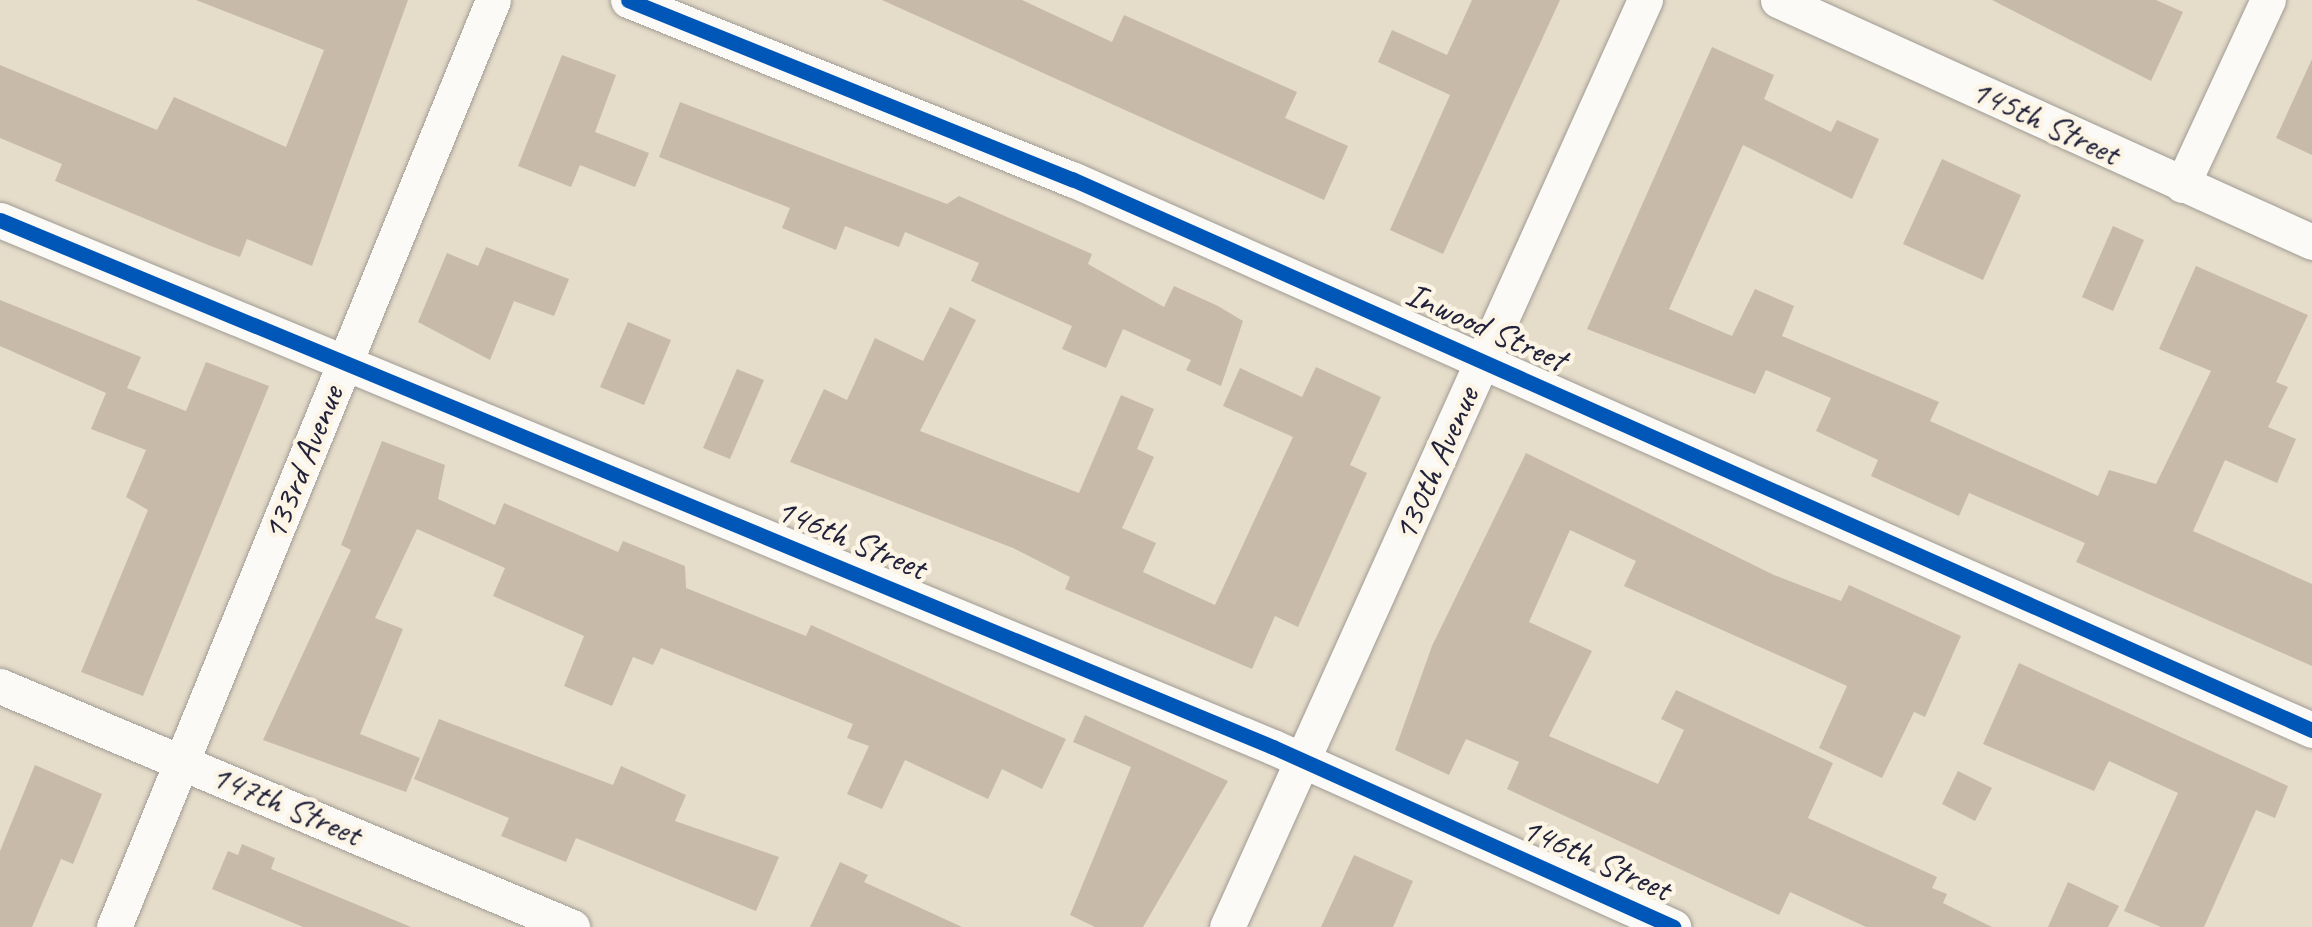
<!DOCTYPE html>
<style>
body{margin:0}
#map{position:relative;width:2312px;height:927px;overflow:hidden;background:#e5dcc9;font-family:Caveat,sans-serif}
div>[style]{position:absolute}
[style*='--x']{left:calc(var(--x)*1px);top:calc(var(--y)*1px);width:calc(var(--w)*1px);rotate:calc(var(--a)*1deg)}
.building>*{inset:0;background:#c8baa9}
.roads{filter:drop-shadow(0 0 2px #a09b94) drop-shadow(0 0 2px #a09b94)}
.minor>*{height:35px;margin:-17.5px;padding:0 17.5px;transform-origin:17.5px;border-radius:17.5px;background:#fbfaf7}
.cycleway>*{height:15px;margin:-7.5px;padding:0 7.5px;transform-origin:7.5px;border-radius:7.5px;background:#0057b8}
span{translate:-50% -50%;white-space:nowrap;text-align:center;line-height:1.15;-webkit-text-stroke:9px #fcf5e5;paint-order:stroke}
.street-label{font-size:35px;color:#22223b}
</style>
<div id="map">
<div class="building">
<div style="clip-path:polygon(196px 0,408px 0,312px 266px,247px 239px,240px 257px,208px 245px,55px 181px,62px 164px,0 138px,0 65px,157px 130px,174px 97px,286px 147px,324px 50px)"></div>
<div style="clip-path:polygon(882px 0,1022px 0,1112px 42px,1124px 15px,1297px 92px,1285px 118px,1348px 146px,1324px 200px)"></div>
<div style="clip-path:polygon(1472px 0,1560px 0,1443px 254px,1390px 230px,1450px 95px,1378px 62px,1392px 30px,1447px 55px)"></div>
<div style="clip-path:polygon(1992px 0,2156px 0,2183px 12px,2151px 81px)"></div>
<div style="clip-path:polygon(1712px 47px,1774px 75px,1764px 99px,1831px 132px,1837px 120px,1879px 139px,1852px 199px,1743px 145px,1669px 309px,1732px 336px,1755px 289px,1794px 306px,1782px 336px,1939px 402px,1930px 421px,2098px 496px,2109px 470px,2156px 484px,2211px 371px,2159px 349px,2196px 266px,2308px 315px,2276px 382px,2288px 387px,2268px 427px,2296px 439px,2277px 483px,2225px 460px,2193px 531px,2312px 584px,2312px 666px,2076px 562px,2085px 543px,1969px 493px,1959px 516px,1871px 476px,1878px 460px,1816px 431px,1831px 398px,1766px 370px,1755px 394px,1587px 329px)"></div>
<div style="clip-path:polygon(562px 55px,616px 75px,595px 132px,649px 153px,635px 187px,580px 165px,571px 187px,518px 166px)"></div>
<div style="clip-path:polygon(2312px 59px,2312px 155px,2276px 138px)"></div>
<div style="clip-path:polygon(680px 102px,947px 204px,959px 196px,1092px 254px,1088px 264px,1164px 307px,1174px 286px,1218px 306px,1243px 321px,1221px 386px,1186px 370px,1191px 360px,1123px 329px,1106px 368px,1062px 349px,1072px 326px,971px 281px,979px 263px,905px 232px,899px 247px,845px 226px,836px 250px,782px 228px,790px 208px,659px 157px)"></div>
<div style="clip-path:polygon(1942px 159px,2021px 195px,1983px 280px,1903px 244px)"></div>
<div style="clip-path:polygon(2113px 226px,2144px 240px,2113px 311px,2082px 297px)"></div>
<div style="clip-path:polygon(486px 247px,569px 279px,554px 316px,514px 301px,490px 360px,418px 322px,447px 253px,478px 266px)"></div>
<div style="clip-path:polygon(0 300px,141px 357px,127px 388px,186px 411px,206px 362px,269px 386px,143px 696px,81px 672px,148px 510px,126px 497px,146px 450px,91px 429px,106px 393px,0 346px)"></div>
<div style="clip-path:polygon(950px 307px,976px 320px,920px 431px,1079px 493px,1121px 395px,1154px 409px,1137px 449px,1154px 457px,1122px 528px,1156px 543px,1143px 572px,1215px 605px,1293px 437px,1223px 406px,1240px 368px,1302px 397px,1316px 367px,1381px 397px,1350px 465px,1367px 473px,1298px 627px,1275px 616px,1252px 669px,1065px 589px,1070px 577px,1013px 548px,790px 462px,824px 389px,847px 400px,875px 338px,923px 361px)"></div>
<div style="clip-path:polygon(628px 322px,671px 340px,644px 405px,600px 387px)"></div>
<div style="clip-path:polygon(737px 369px,764px 380px,730px 459px,703px 448px)"></div>
<div style="clip-path:polygon(382px 441px,445px 465px,438px 499px,495px 525px,504px 503px,618px 552px,623px 541px,685px 566px,686px 588px,806px 636px,811px 625px,1066px 739px,1042px 789px,1002px 769px,988px 799px,905px 760px,882px 809px,847px 794px,869px 746px,847px 738px,853px 724px,661px 648px,653px 665px,633px 657px,612px 706px,564px 686px,584px 636px,493px 596px,505px 568px,417px 529px,375px 618px,403px 629px,360px 734px,420px 758px,406px 792px,263px 740px,351px 550px,341px 545px)"></div>
<div style="clip-path:polygon(1526px 453px,1774px 575px,1841px 601px,1849px 585px,1961px 636px,1925px 717px,1914px 712px,1882px 778px,1819px 748px,1847px 686px,1624px 586px,1636px 561px,1570px 530px,1529px 622px,1592px 651px,1549px 736px,1658px 784px,1684px 730px,1661px 719px,1676px 690px,1833px 763px,1808px 818px,1937px 877px,1932px 888px,1947px 894px,1943px 903px,1992px 927px,1866px 927px,1790px 892px,1779px 915px,1507px 789px,1519px 762px,1466px 739px,1449px 775px,1395px 750px,1432px 646px)"></div>
<div style="clip-path:polygon(2019px 663px,2288px 786px,2275px 818px,2256px 810px,2204px 927px,2161px 927px,2124px 911px,2178px 793px,2109px 761px,2094px 791px,1983px 744px)"></div>
<div style="clip-path:polygon(1085px 715px,1228px 781px,1143px 927px,1095px 927px,1070px 915px,1131px 767px,1073px 742px)"></div>
<div style="clip-path:polygon(439px 719px,613px 785px,621px 766px,686px 795px,675px 821px,779px 857px,756px 911px,576px 838px,566px 862px,501px 836px,509px 818px,414px 779px)"></div>
<div style="clip-path:polygon(35px 765px,102px 794px,73px 864px,61px 859px,32px 927px,0 927px,0 851px)"></div>
<div style="clip-path:polygon(1958px 771px,1992px 788px,1975px 821px,1942px 804px)"></div>
<div style="clip-path:polygon(242px 844px,275px 858px,271px 869px,411px 927px,303px 927px,212px 889px,228px 851px,238px 855px)"></div>
<div style="clip-path:polygon(1354px 855px,1413px 881px,1393px 927px,1321px 927px)"></div>
<div style="clip-path:polygon(840px 862px,868px 875px,864px 882px,962px 927px,810px 927px)"></div>
<div style="clip-path:polygon(2068px 882px,2119px 906px,2108px 927px,2048px 927px)"></div>
</div>
<div class="roads">
<div class="minor">
<div style="--x:628;--y:0;--w:479;--a:22"></div>
<div style="--x:1072;--y:179;--w:1357;--a:23.96"></div>
<div style="--x:1778;--y:0;--w:586;--a:24.38"></div>
<div style="--x:2182;--y:185;--w:204;--a:-65.1"></div>
<div style="--x:0;--y:220;--w:1378;--a:22.49"></div>
<div style="--x:1273;--y:747;--w:439;--a:24.2"></div>
<div style="--x:0;--y:686;--w:621;--a:22.85"></div>
<div style="--x:114;--y:927;--w:1001;--a:-67.76"></div>
<div style="--x:1227;--y:927;--w:1017;--a:-65.73"></div>
</div>
</div>
<div class="cycleway">
<div style="--x:628;--y:0;--w:479;--a:22"></div>
<div style="--x:1072;--y:179;--w:1357;--a:23.96"></div>
<div style="--x:0;--y:220;--w:1378;--a:22.49"></div>
<div style="--x:1273;--y:747;--w:439;--a:24.2"></div>
</div>
<div class="street-label">
<span style="left:2045px;top:122px;rotate:25deg">145th Street</span>
<span style="left:1486px;top:327px;rotate:24deg">Inwood Street</span>
<span style="left:303px;top:463px;rotate:-68deg">133rd Avenue</span>
<span style="left:1436px;top:464px;rotate:-66deg">130th Avenue</span>
<span style="left:851px;top:539px;rotate:23deg">146th Street</span>
<span style="left:286px;top:805px;rotate:23deg">147th Street</span>
<span style="left:1596px;top:859px;rotate:24deg">146th Street</span>
</div>
</div>
